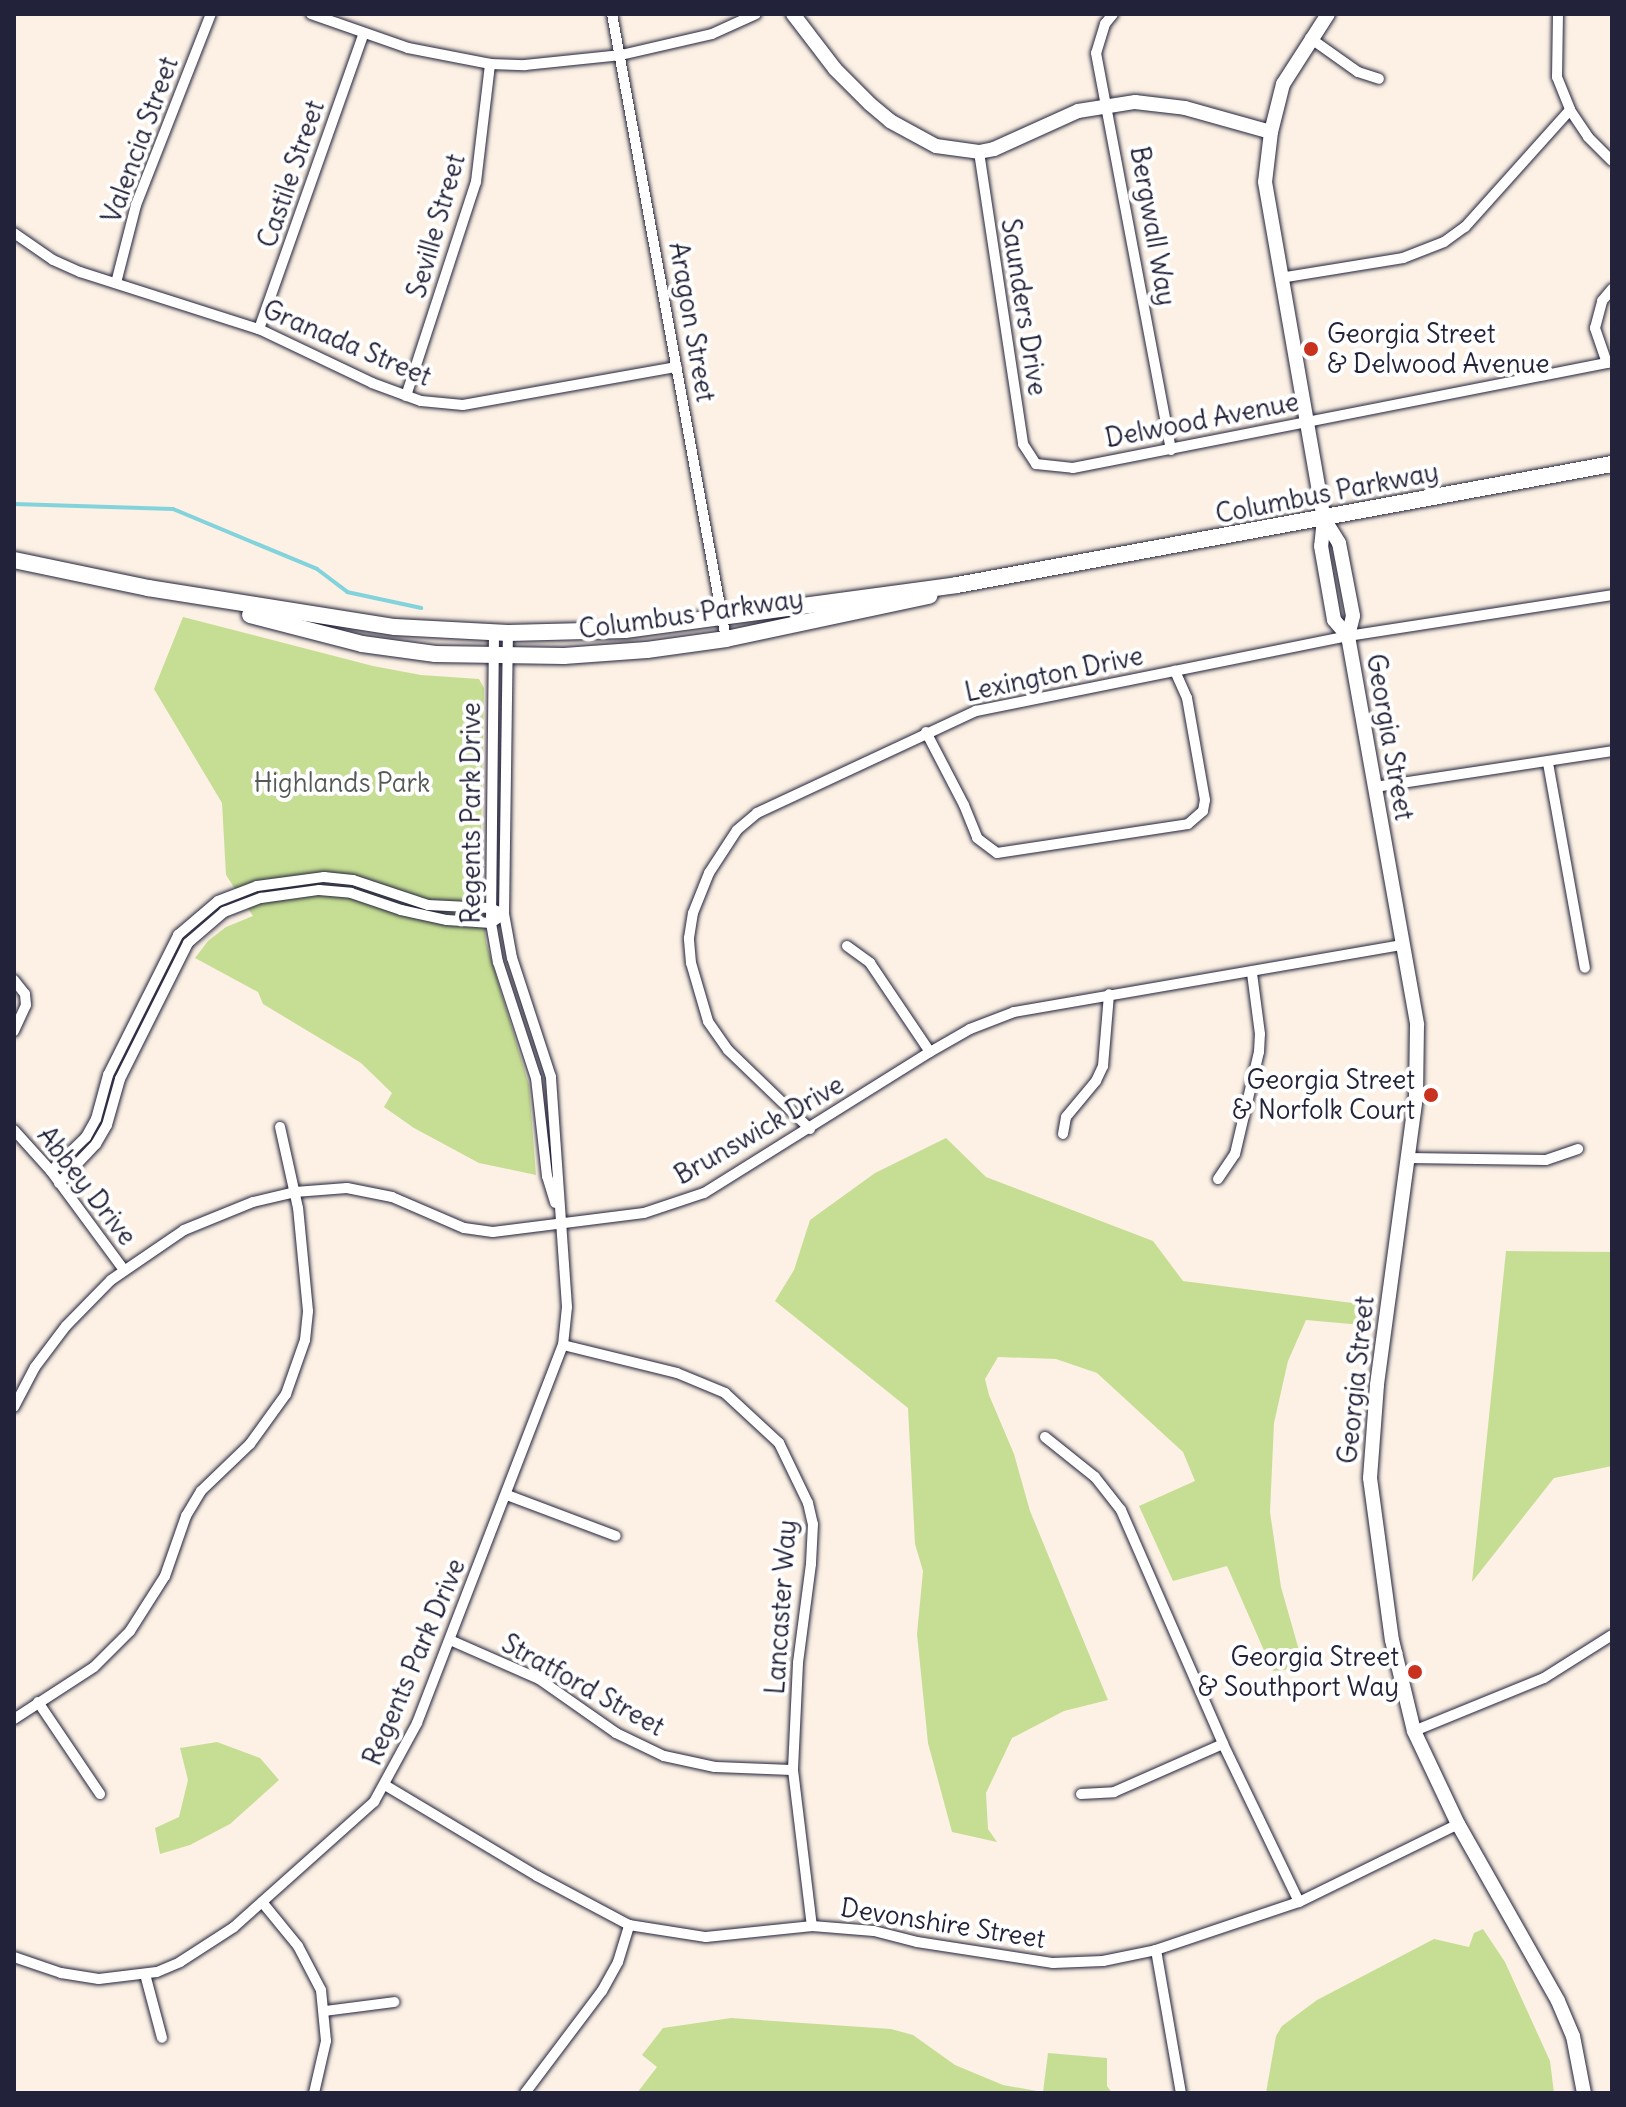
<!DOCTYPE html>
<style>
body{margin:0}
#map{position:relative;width:1626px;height:2107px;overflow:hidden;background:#fcf1e4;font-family:Delius,sans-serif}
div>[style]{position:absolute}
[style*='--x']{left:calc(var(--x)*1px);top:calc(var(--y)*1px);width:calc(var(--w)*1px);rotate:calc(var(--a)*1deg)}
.green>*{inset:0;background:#c6de94}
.stream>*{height:4px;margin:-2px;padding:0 2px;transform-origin:2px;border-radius:2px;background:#83d3dd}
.roads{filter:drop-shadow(0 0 2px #22223b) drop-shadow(0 0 2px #22223b)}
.street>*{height:10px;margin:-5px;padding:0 5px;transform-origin:5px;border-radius:5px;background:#fff}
.secondary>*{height:14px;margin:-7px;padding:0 7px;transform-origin:7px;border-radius:7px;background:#fff}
.primary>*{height:16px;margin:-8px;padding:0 8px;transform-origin:8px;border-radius:8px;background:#fff}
.dots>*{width:22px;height:22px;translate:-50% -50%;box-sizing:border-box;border:4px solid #fff;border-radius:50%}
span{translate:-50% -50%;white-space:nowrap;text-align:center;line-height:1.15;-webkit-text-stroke:8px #fff;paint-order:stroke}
.street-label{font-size:26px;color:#22223b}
.poi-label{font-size:26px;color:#22223b}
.left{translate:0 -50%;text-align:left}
.right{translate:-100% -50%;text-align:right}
.park-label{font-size:26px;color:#535a56}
.frame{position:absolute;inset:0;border:16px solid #22223b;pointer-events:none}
</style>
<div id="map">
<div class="green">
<div style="clip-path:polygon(183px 617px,373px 666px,421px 675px,479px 679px,484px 688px,480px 882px,486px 942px,529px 1085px,536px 1175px,479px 1163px,414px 1128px,384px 1107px,392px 1093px,361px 1063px,263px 1004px,258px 992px,195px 958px,208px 941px,226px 927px,253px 916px,226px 875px,222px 803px,154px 689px)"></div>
<div style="clip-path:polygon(946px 1138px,986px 1177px,1153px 1241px,1183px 1281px,1375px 1306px,1373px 1326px,1306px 1320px,1288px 1361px,1274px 1423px,1270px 1512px,1281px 1587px,1304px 1668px,1273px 1671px,1227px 1566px,1173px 1581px,1139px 1506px,1195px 1481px,1183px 1452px,1097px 1373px,1056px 1359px,998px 1357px,985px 1379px,989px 1395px,1014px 1454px,1030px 1511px,1108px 1700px,1064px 1711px,1012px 1738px,986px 1793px,988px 1829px,997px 1842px,952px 1832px,928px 1743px,917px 1634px,923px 1571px,915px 1544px,908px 1408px,775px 1301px,794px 1270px,810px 1220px,875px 1173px)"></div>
<div style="clip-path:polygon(1506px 1251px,1612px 1252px,1612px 1466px,1554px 1478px,1472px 1582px)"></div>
<div style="clip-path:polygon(217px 1742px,260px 1758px,279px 1780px,230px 1824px,190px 1845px,160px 1854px,155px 1828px,179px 1817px,188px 1780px,180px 1748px)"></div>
<div style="clip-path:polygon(1483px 1929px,1505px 1962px,1550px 2061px,1554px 2093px,1266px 2093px,1276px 2036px,1282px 2026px,1317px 2000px,1434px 1939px,1469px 1947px,1474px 1933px)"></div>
<div style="clip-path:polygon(731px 2018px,891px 2029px,913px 2035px,955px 2065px,1003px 2085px,1043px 2092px,1048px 2053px,1107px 2058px,1107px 2086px,1112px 2093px,637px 2093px,657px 2067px,642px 2055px,663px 2028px)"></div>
</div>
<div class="stream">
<div style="--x:14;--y:504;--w:159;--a:1.8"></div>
<div style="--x:173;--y:509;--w:156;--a:22.6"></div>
<div style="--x:317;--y:569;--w:38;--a:37"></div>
<div style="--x:347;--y:592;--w:76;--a:12.2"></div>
</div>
<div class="roads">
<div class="street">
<div style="--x:311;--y:14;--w:103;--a:19.3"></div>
<div style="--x:408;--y:48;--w:84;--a:11"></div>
<div style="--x:490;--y:64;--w:35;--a:2"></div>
<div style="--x:525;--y:65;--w:97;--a:-5.9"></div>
<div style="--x:621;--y:55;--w:93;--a:-13"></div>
<div style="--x:712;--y:34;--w:48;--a:-24.4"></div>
<div style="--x:612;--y:14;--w:635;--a:79.66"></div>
<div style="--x:1113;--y:14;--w:13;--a:129"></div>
<div style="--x:1105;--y:24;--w:30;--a:107"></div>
<div style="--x:1096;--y:53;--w:404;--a:79.3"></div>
<div style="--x:1558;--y:14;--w:63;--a:90.9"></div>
<div style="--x:1557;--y:77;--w:35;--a:68"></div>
<div style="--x:1570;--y:110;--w:32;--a:56"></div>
<div style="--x:1588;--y:137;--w:34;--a:45"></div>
<div style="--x:1310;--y:38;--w:59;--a:35.3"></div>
<div style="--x:1358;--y:72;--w:22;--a:18"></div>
<div style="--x:979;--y:152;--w:295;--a:81.4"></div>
<div style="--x:1023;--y:444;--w:24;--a:57"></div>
<div style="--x:1036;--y:464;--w:37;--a:6"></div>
<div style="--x:1073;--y:468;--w:549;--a:-11.13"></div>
<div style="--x:14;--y:233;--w:47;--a:34.7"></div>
<div style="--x:53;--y:260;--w:30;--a:24"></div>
<div style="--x:80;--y:272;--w:188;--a:17.7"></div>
<div style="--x:259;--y:329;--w:125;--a:25.5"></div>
<div style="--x:372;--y:383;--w:52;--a:20.2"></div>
<div style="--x:421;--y:401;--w:42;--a:5.4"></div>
<div style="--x:463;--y:405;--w:217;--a:-10.1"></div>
<div style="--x:1280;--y:278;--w:125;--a:-9.2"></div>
<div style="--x:1403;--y:258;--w:44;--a:-21.3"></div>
<div style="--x:1444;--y:242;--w:26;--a:-36"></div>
<div style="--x:1465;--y:227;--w:157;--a:-48.1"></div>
<div style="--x:116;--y:283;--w:81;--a:-75.6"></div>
<div style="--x:136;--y:205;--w:205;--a:-68.6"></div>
<div style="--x:259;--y:329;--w:314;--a:-70.5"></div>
<div style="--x:1607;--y:363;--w:37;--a:-109"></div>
<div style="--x:1595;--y:328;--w:28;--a:-75"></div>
<div style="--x:1602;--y:301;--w:16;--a:-50"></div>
<div style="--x:406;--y:396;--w:225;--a:-71.9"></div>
<div style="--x:476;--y:182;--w:119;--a:-83.2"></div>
<div style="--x:494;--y:633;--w:290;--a:90.6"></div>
<div style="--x:491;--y:923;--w:40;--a:80"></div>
<div style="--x:498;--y:962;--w:122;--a:71.9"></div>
<div style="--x:536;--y:1078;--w:99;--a:83.6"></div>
<div style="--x:547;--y:1176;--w:28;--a:73"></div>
<div style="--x:926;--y:732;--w:82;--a:62.5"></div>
<div style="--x:964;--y:805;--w:35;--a:68"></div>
<div style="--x:977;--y:838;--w:25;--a:37"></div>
<div style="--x:997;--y:853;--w:193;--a:-8.6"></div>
<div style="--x:1188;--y:824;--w:20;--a:-41"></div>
<div style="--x:1203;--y:811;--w:11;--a:-80"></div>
<div style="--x:1205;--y:800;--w:104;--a:-100"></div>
<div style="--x:1187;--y:698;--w:30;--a:-114"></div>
<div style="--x:1548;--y:763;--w:208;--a:79.8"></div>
<div style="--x:1375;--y:787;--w:240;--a:-8.6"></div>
<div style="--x:847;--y:946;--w:29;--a:36"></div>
<div style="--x:870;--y:963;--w:107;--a:56"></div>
<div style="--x:14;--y:980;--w:18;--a:52"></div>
<div style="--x:25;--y:994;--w:11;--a:85"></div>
<div style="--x:26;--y:1005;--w:29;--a:115"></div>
<div style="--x:810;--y:1129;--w:114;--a:-136.1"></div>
<div style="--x:728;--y:1050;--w:35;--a:-125"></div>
<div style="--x:708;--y:1021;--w:60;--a:-106.3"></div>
<div style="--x:691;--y:963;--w:25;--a:-95"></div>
<div style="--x:689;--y:938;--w:25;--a:-81"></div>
<div style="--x:693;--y:913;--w:43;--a:-68.2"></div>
<div style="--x:709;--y:873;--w:51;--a:-56.9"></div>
<div style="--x:737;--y:830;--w:26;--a:-40"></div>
<div style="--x:757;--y:813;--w:242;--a:-25"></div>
<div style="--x:976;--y:711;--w:379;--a:-11.4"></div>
<div style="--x:1348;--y:636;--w:267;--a:-8.8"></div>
<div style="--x:14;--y:1130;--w:55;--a:47.9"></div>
<div style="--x:51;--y:1171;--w:123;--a:53.6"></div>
<div style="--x:1063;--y:1134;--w:17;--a:-80"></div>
<div style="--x:1066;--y:1117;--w:47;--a:-50.2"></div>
<div style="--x:1096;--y:1081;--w:17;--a:-65"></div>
<div style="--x:1103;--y:1066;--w:72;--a:-85.2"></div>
<div style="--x:1408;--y:1158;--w:138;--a:0.8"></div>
<div style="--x:1546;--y:1160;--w:34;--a:-19"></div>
<div style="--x:51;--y:1171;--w:49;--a:-44.2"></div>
<div style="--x:86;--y:1137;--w:21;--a:-61"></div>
<div style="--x:96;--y:1119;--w:46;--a:-74.7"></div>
<div style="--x:108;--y:1075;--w:157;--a:-63.4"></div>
<div style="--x:178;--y:935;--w:52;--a:-40.4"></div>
<div style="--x:218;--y:901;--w:42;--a:-21"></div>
<div style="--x:257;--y:886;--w:68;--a:-7.7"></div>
<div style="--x:324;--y:877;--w:29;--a:6"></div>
<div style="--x:353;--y:880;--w:79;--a:18.4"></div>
<div style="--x:428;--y:905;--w:62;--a:2.8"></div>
<div style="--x:490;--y:908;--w:15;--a:23"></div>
<div style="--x:1218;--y:1179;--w:30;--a:-56"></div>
<div style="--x:1235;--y:1154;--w:105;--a:-76.8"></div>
<div style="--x:1259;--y:1052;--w:18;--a:-87"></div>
<div style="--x:1260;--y:1034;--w:62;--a:-97.5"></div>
<div style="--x:59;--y:1183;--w:54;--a:-46.5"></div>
<div style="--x:96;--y:1144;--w:22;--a:-60"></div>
<div style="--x:107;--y:1125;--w:48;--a:-74.2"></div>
<div style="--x:120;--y:1079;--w:152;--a:-63.4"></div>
<div style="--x:188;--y:943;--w:48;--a:-40.7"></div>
<div style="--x:224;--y:912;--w:40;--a:-21"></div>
<div style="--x:261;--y:898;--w:59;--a:-7.9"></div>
<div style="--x:319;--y:890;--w:32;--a:5"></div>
<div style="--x:351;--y:893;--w:53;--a:18.8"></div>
<div style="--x:401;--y:910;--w:47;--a:12.3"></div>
<div style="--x:447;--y:920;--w:44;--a:3.9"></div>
<div style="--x:491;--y:923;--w:16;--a:-35"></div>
<div style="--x:563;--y:1345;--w:117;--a:13.8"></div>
<div style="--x:677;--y:1373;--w:52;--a:22.6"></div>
<div style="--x:725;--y:1393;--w:74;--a:42.8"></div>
<div style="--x:779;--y:1443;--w:67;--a:64.2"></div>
<div style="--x:808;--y:1503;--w:22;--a:77"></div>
<div style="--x:813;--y:1524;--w:40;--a:92.9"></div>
<div style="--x:811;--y:1564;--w:100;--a:97.5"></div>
<div style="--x:798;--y:1663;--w:107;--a:92.7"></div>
<div style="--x:793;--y:1770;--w:157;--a:83.1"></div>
<div style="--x:14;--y:1407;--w:45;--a:-62.3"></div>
<div style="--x:35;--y:1367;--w:51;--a:-52.9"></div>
<div style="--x:66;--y:1326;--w:64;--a:-45.6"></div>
<div style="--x:111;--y:1280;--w:88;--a:-34.4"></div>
<div style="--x:184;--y:1230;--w:74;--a:-22.1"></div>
<div style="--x:253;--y:1202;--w:43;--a:-13.4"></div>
<div style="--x:295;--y:1192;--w:52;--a:-4.4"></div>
<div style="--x:347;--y:1188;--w:46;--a:11.3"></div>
<div style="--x:392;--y:1197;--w:78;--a:23.3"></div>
<div style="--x:464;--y:1228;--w:29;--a:8"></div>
<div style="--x:493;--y:1232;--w:152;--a:-7.2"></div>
<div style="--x:644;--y:1213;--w:63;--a:-18.4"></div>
<div style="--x:704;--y:1193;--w:266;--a:-32"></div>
<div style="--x:930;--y:1052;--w:46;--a:-29.9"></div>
<div style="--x:970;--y:1029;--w:47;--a:-21.1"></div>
<div style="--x:1014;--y:1012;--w:395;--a:-9.8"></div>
<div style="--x:1045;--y:1437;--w:64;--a:38.7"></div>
<div style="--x:1095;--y:1477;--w:42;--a:51.8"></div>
<div style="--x:1121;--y:1510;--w:255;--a:66.4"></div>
<div style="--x:1223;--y:1744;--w:175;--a:64.3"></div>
<div style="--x:507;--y:1495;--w:116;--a:20.6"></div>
<div style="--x:450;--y:1640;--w:97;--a:23.7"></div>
<div style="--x:539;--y:1679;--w:94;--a:35"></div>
<div style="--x:616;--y:1733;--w:53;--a:25.6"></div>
<div style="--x:664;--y:1756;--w:52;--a:12.2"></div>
<div style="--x:715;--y:1767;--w:78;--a:2.2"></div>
<div style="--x:38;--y:1702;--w:111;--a:56"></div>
<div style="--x:14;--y:1719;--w:95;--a:-33"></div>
<div style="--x:94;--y:1667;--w:51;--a:-45"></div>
<div style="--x:130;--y:1631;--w:65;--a:-57.5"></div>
<div style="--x:165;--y:1576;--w:64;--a:-70.7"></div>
<div style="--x:186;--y:1516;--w:29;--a:-59"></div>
<div style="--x:201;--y:1491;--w:68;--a:-43.8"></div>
<div style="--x:250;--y:1444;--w:62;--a:-54.2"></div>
<div style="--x:286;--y:1394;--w:57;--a:-70.6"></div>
<div style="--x:305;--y:1340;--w:29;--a:-84"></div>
<div style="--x:308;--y:1311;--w:103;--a:-95.5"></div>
<div style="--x:298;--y:1208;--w:83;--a:-102.5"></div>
<div style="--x:1414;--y:1731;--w:140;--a:-22.2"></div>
<div style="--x:1544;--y:1678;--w:80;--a:-32.3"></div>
<div style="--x:385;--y:1785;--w:177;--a:30.9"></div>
<div style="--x:537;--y:1876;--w:104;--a:28"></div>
<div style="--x:629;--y:1925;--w:78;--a:8.9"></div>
<div style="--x:706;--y:1937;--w:107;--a:-5.9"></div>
<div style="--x:812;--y:1926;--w:62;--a:4.6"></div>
<div style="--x:874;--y:1931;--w:44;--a:14.3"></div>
<div style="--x:917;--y:1942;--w:138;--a:8.8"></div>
<div style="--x:1053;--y:1963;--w:50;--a:-2.3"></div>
<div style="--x:1103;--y:1961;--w:54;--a:-11.7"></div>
<div style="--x:1156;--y:1950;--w:151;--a:-18.6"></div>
<div style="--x:1299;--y:1902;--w:177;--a:-26.1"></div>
<div style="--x:1081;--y:1794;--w:33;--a:-3"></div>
<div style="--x:1114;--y:1792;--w:119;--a:-23.8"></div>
<div style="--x:262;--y:1902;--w:57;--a:50.7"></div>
<div style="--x:298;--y:1946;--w:50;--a:62.4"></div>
<div style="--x:321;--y:1990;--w:51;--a:84.4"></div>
<div style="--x:326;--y:2041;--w:53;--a:103"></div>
<div style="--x:1156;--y:1950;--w:145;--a:80.1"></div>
<div style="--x:14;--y:1957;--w:50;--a:18.8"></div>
<div style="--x:61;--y:1973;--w:38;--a:9"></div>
<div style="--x:99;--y:1979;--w:58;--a:-6.9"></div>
<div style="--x:157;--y:1972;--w:25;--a:-23"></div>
<div style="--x:180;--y:1962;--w:64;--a:-32.9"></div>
<div style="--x:234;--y:1927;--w:188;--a:-41.8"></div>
<div style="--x:374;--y:1802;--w:90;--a:-61.4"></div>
<div style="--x:417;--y:1723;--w:405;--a:-68.9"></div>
<div style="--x:563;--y:1345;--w:38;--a:-84"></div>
<div style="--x:567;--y:1307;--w:231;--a:-94"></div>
<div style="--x:551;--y:1077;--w:125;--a:-108.1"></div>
<div style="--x:512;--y:958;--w:45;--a:-100.3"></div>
<div style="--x:504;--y:914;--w:281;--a:-89.2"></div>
<div style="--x:145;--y:1974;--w:66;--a:75.1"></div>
<div style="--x:325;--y:2011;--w:70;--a:-7.4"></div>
<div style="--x:525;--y:2093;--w:128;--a:-53"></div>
<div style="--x:602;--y:1991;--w:33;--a:-61"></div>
<div style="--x:618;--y:1962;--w:39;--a:-73"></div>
</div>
<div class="secondary">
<div style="--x:793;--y:14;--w:69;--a:52.6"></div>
<div style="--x:835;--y:69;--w:49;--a:45"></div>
<div style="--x:870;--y:104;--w:26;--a:40"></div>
<div style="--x:890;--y:121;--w:52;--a:28.5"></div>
<div style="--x:936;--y:146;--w:43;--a:7.9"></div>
<div style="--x:979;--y:152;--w:15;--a:-11"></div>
<div style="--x:994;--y:149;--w:92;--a:-24.3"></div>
<div style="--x:1078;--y:111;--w:58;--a:-9"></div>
<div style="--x:1135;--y:102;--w:50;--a:6.8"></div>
<div style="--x:1185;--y:108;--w:89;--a:15.6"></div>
<div style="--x:1328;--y:14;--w:83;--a:122.7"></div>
<div style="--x:1283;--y:84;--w:49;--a:104"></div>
<div style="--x:1271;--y:132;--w:50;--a:96.8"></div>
<div style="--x:1265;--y:182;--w:342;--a:80.1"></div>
<div style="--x:1324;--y:519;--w:27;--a:96"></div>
<div style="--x:1321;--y:546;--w:75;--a:80"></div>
<div style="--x:1334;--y:620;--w:21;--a:49"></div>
<div style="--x:1324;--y:519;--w:28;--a:58"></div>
<div style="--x:1339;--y:543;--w:74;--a:79.1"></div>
<div style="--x:1353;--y:616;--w:21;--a:104"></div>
<div style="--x:1348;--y:636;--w:395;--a:79.9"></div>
<div style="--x:1417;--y:1025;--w:71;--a:90.8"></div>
<div style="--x:1416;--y:1096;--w:292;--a:97.7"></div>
<div style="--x:1377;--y:1385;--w:93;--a:94.3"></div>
<div style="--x:1370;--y:1478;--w:163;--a:82.3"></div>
<div style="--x:1392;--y:1640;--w:94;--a:76.4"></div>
<div style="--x:1414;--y:1731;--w:103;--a:64.7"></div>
<div style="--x:1458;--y:1824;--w:203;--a:60.5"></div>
<div style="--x:1558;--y:2001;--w:38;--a:67"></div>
<div style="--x:1573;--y:2036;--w:58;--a:79.1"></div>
</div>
<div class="primary">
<div style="--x:14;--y:560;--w:137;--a:11.8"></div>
<div style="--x:148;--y:588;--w:250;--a:9"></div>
<div style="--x:395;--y:627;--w:113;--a:3"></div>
<div style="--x:508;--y:633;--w:117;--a:-1.5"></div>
<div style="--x:625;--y:630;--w:335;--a:-7.7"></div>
<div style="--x:957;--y:585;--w:666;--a:-10.47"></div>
<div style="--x:250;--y:615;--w:116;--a:14.5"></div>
<div style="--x:362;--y:644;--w:74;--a:7.8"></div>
<div style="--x:435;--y:654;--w:129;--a:0.9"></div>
<div style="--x:564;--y:656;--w:83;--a:-4.1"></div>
<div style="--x:647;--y:650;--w:80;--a:-7.9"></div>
<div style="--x:726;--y:639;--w:208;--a:-12"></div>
</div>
</div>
<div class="dots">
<div style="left:1311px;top:349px;background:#c8321e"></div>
<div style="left:1431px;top:1095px;background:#c8321e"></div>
<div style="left:1415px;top:1672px;background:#c8321e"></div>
</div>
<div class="street-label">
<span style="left:140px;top:140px;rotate:-70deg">Valencia Street</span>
<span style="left:291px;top:174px;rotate:-71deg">Castile Street</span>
<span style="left:436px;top:226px;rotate:-74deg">Seville Street</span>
<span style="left:1153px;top:226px;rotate:80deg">Bergwall Way</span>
<span style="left:1024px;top:307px;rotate:81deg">Saunders Drive</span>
<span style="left:692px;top:322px;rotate:80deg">Aragon Street</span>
<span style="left:347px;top:343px;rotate:23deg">Granada Street</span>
<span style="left:1202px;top:420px;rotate:-11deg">Delwood Avenue</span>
<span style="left:1327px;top:493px;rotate:-11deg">Columbus Parkway</span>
<span style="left:691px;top:614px;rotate:-8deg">Columbus Parkway</span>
<span style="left:1054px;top:674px;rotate:-12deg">Lexington Drive</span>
<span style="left:1390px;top:737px;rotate:80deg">Georgia Street</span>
<span style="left:471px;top:813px;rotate:-90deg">Regents Park Drive</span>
<span style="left:759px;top:1130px;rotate:-30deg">Brunswick Drive</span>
<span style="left:87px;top:1186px;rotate:52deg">Abbey Drive</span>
<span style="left:1356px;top:1380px;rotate:-84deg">Georgia Street</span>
<span style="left:781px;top:1607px;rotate:-86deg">Lancaster Way</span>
<span style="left:414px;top:1662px;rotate:-67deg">Regents Park Drive</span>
<span style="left:583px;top:1685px;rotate:29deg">Stratford Street</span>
<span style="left:943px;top:1923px;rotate:9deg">Devonshire Street</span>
</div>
<div class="poi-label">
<span class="left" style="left:1327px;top:349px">Georgia Street<br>&amp; Delwood Avenue</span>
<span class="right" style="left:1415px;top:1095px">Georgia Street<br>&amp; Norfolk Court</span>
<span class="right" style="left:1399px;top:1672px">Georgia Street<br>&amp; Southport Way</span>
</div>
<div class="park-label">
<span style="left:342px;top:783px">Highlands Park</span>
</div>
<div class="frame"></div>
</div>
